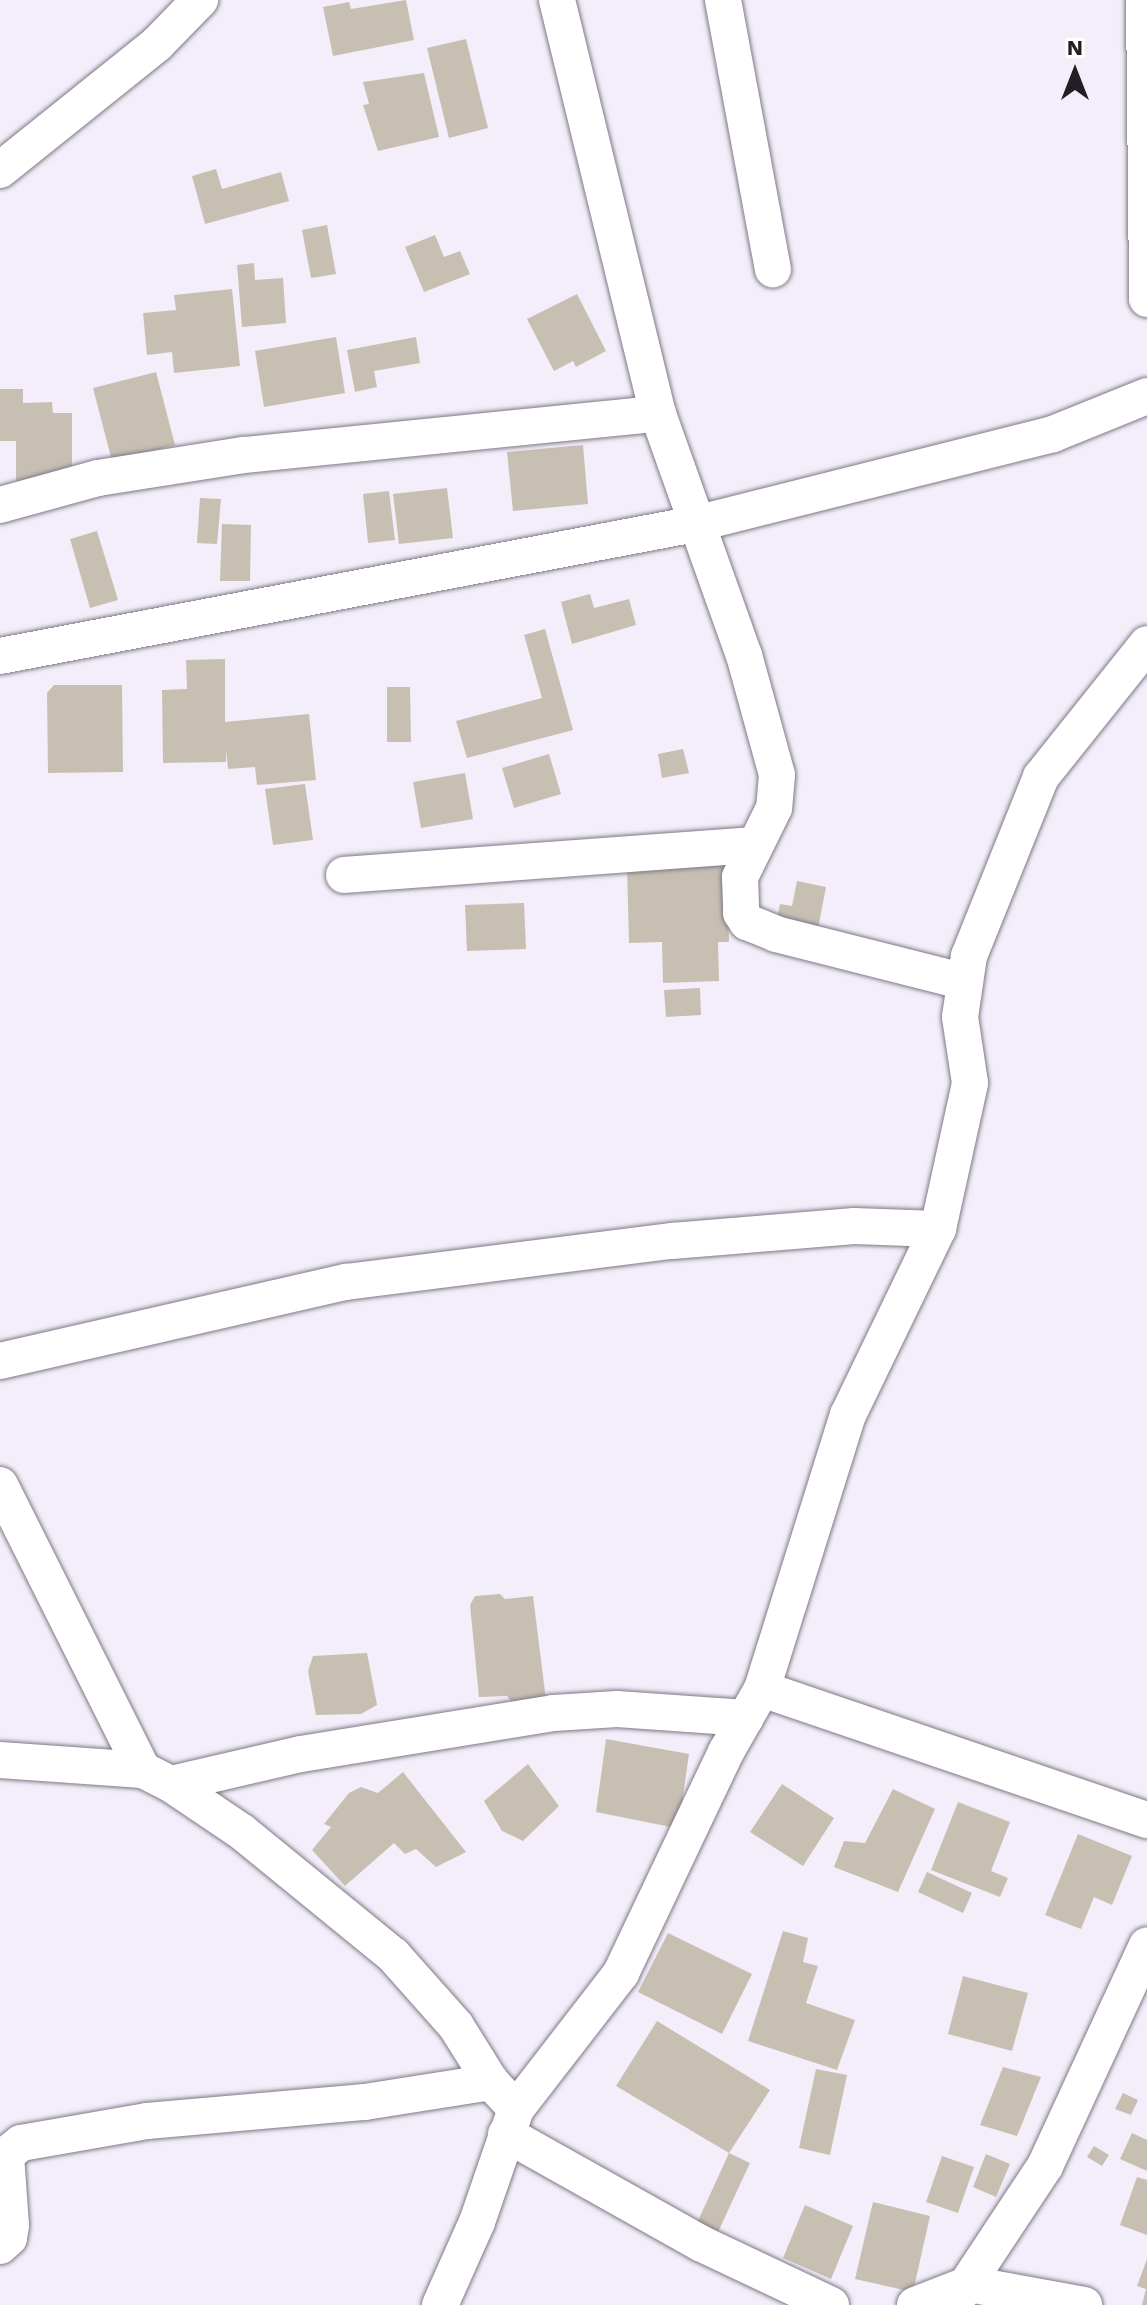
<!DOCTYPE html>
<style>
body{margin:0}
#map{position:relative;width:1147px;height:2305px;overflow:hidden;background:#f4eefb;font-family:"Work Sans",sans-serif}
div>[style]{position:absolute}
[style*='--x']{left:calc(var(--x)*1px);top:calc(var(--y)*1px);width:calc(var(--w)*1px);rotate:calc(var(--a)*1deg)}
.building>*{inset:0;background:#c8bfb3}
.roads{filter:drop-shadow(0 0 2px #7e7985) drop-shadow(0 0 2px #7e7985)}
.minor>*{height:36px;margin:-18px;padding:0 18px;transform-origin:18px;border-radius:18px;background:#fff}
span{translate:-50% -50%;white-space:nowrap;text-align:center;line-height:1.15;-webkit-text-stroke:8px #fff;paint-order:stroke}
.north{position:absolute;left:1035px;top:32px;width:80px;height:80px;-webkit-text-stroke:6px #fff;paint-order:stroke;rotate:0deg;font-size:22px;font-weight:700;line-height:32px;text-align:center;color:#211f23}
.north::after{content:'';display:block;margin:auto;width:28px;height:36px;background:#211f23;clip-path:polygon(50% 0,100% 100%,50% 72%,0 100%)}
</style>
<div id="map">
<div class="building">
<div style="clip-path:polygon(406px 0,414px 40px,333px 56px,323px 7px,349px 2px,351px 9px)"></div>
<div style="clip-path:polygon(466px 39px,488px 128px,449px 138px,427px 48px)"></div>
<div style="clip-path:polygon(424px 73px,439px 137px,378px 151px,363px 105px,369px 104px,363px 82px)"></div>
<div style="clip-path:polygon(216px 169px,222px 189px,281px 172px,289px 201px,205px 224px,192px 176px)"></div>
<div style="clip-path:polygon(327px 225px,336px 274px,311px 278px,302px 230px)"></div>
<div style="clip-path:polygon(435px 235px,444px 257px,460px 251px,470px 274px,424px 292px,405px 247px)"></div>
<div style="clip-path:polygon(254px 263px,255px 280px,283px 278px,286px 323px,242px 327px,237px 265px)"></div>
<div style="clip-path:polygon(232px 289px,240px 366px,174px 373px,172px 352px,147px 355px,143px 313px,176px 310px,174px 295px)"></div>
<div style="clip-path:polygon(577px 294px,606px 351px,576px 367px,573px 361px,554px 371px,527px 319px)"></div>
<div style="clip-path:polygon(336px 337px,345px 393px,264px 407px,255px 351px)"></div>
<div style="clip-path:polygon(416px 337px,420px 363px,374px 371px,377px 387px,355px 392px,347px 350px)"></div>
<div style="clip-path:polygon(156px 372px,175px 445px,112px 461px,93px 388px)"></div>
<div style="clip-path:polygon(0 389px,23px 389px,23px 403px,52px 402px,53px 413px,72px 413px,72px 480px,16px 481px,16px 441px,0 441px)"></div>
<div style="clip-path:polygon(583px 445px,588px 504px,513px 511px,507px 452px)"></div>
<div style="clip-path:polygon(447px 488px,453px 538px,399px 544px,393px 494px)"></div>
<div style="clip-path:polygon(389px 491px,395px 540px,368px 543px,363px 494px)"></div>
<div style="clip-path:polygon(200px 498px,221px 499px,217px 544px,197px 543px)"></div>
<div style="clip-path:polygon(222px 524px,251px 525px,250px 581px,220px 581px)"></div>
<div style="clip-path:polygon(97px 531px,118px 600px,90px 608px,70px 539px)"></div>
<div style="clip-path:polygon(590px 594px,594px 608px,629px 599px,636px 625px,572px 644px,561px 602px)"></div>
<div style="clip-path:polygon(545px 629px,573px 730px,467px 758px,456px 721px,542px 698px,524px 635px)"></div>
<div style="clip-path:polygon(225px 659px,225px 722px,309px 714px,316px 780px,257px 785px,255px 767px,228px 769px,226px 749px,226px 762px,163px 763px,162px 690px,187px 689px,186px 660px)"></div>
<div style="clip-path:polygon(54px 685px,122px 685px,123px 772px,48px 773px,47px 693px)"></div>
<div style="clip-path:polygon(387px 687px,410px 687px,411px 742px,387px 742px)"></div>
<div style="clip-path:polygon(683px 749px,689px 773px,662px 778px,658px 754px)"></div>
<div style="clip-path:polygon(549px 754px,561px 794px,514px 808px,502px 768px)"></div>
<div style="clip-path:polygon(465px 773px,473px 819px,421px 828px,413px 782px)"></div>
<div style="clip-path:polygon(305px 784px,313px 840px,273px 845px,265px 789px)"></div>
<div style="clip-path:polygon(727px 864px,729px 942px,718px 942px,719px 981px,663px 983px,662px 942px,629px 943px,627px 868px)"></div>
<div style="clip-path:polygon(797px 881px,826px 887px,817px 934px,776px 925px,780px 904px,792px 906px)"></div>
<div style="clip-path:polygon(524px 903px,526px 949px,467px 951px,465px 905px)"></div>
<div style="clip-path:polygon(700px 988px,701px 1015px,666px 1017px,664px 990px)"></div>
<div style="clip-path:polygon(500px 1594px,505px 1599px,533px 1596px,546px 1700px,514px 1705px,507px 1696px,479px 1697px,470px 1605px,475px 1596px)"></div>
<div style="clip-path:polygon(367px 1653px,377px 1705px,361px 1714px,316px 1715px,308px 1671px,313px 1656px)"></div>
<div style="clip-path:polygon(606px 1739px,689px 1754px,680px 1816px,671px 1827px,596px 1812px)"></div>
<div style="clip-path:polygon(528px 1764px,559px 1806px,523px 1841px,502px 1831px,484px 1801px)"></div>
<div style="clip-path:polygon(403px 1772px,466px 1852px,436px 1867px,416px 1849px,405px 1854px,394px 1843px,345px 1886px,312px 1850px,331px 1827px,324px 1824px,349px 1793px,361px 1787px,378px 1793px)"></div>
<div style="clip-path:polygon(782px 1784px,834px 1818px,803px 1866px,750px 1832px)"></div>
<div style="clip-path:polygon(893px 1789px,935px 1809px,898px 1892px,834px 1867px,844px 1841px,865px 1843px)"></div>
<div style="clip-path:polygon(958px 1802px,1010px 1822px,991px 1871px,1008px 1878px,1000px 1897px,931px 1870px)"></div>
<div style="clip-path:polygon(1078px 1834px,1132px 1856px,1112px 1905px,1094px 1897px,1081px 1929px,1045px 1915px)"></div>
<div style="clip-path:polygon(927px 1872px,972px 1893px,963px 1913px,918px 1892px)"></div>
<div style="clip-path:polygon(783px 1931px,808px 1938px,803px 1962px,818px 1966px,806px 2003px,855px 2020px,837px 2070px,748px 2041px)"></div>
<div style="clip-path:polygon(668px 1933px,752px 1974px,722px 2034px,638px 1992px)"></div>
<div style="clip-path:polygon(963px 1976px,1028px 1993px,1012px 2051px,948px 2034px)"></div>
<div style="clip-path:polygon(657px 2021px,770px 2090px,729px 2153px,616px 2086px)"></div>
<div style="clip-path:polygon(1003px 2067px,1041px 2077px,1017px 2136px,980px 2125px)"></div>
<div style="clip-path:polygon(816px 2069px,847px 2075px,830px 2155px,799px 2148px)"></div>
<div style="clip-path:polygon(1123px 2093px,1138px 2100px,1131px 2115px,1115px 2109px)"></div>
<div style="clip-path:polygon(1132px 2133px,1147px 2140px,1147px 2171px,1120px 2159px)"></div>
<div style="clip-path:polygon(1094px 2146px,1109px 2155px,1102px 2166px,1087px 2157px)"></div>
<div style="clip-path:polygon(729px 2153px,750px 2163px,718px 2232px,697px 2223px)"></div>
<div style="clip-path:polygon(986px 2154px,1010px 2164px,996px 2197px,973px 2187px)"></div>
<div style="clip-path:polygon(942px 2156px,974px 2167px,958px 2213px,926px 2202px)"></div>
<div style="clip-path:polygon(1137px 2177px,1147px 2180px,1147px 2235px,1120px 2225px)"></div>
<div style="clip-path:polygon(873px 2202px,930px 2216px,913px 2292px,855px 2279px)"></div>
<div style="clip-path:polygon(805px 2205px,853px 2226px,831px 2279px,783px 2258px)"></div>
<div style="clip-path:polygon(1147px 2259px,1147px 2305px,1142px 2305px,1146px 2289px,1137px 2286px)"></div>
</div>
<div class="roads">
<div class="minor">
<div style="--x:557;--y:0;--w:426;--a:76.3"></div>
<div style="--x:658;--y:414;--w:256;--a:70.4"></div>
<div style="--x:744;--y:655;--w:124;--a:74.6"></div>
<div style="--x:777;--y:775;--w:33;--a:95"></div>
<div style="--x:774;--y:808;--w:77;--a:116.2"></div>
<div style="--x:740;--y:877;--w:36;--a:88"></div>
<div style="--x:741;--y:913;--w:11;--a:56"></div>
<div style="--x:747;--y:922;--w:31;--a:22"></div>
<div style="--x:776;--y:934;--w:192;--a:14.2"></div>
<div style="--x:723;--y:0;--w:274;--a:79.5"></div>
<div style="--x:1144;--y:0;--w:299;--a:89.4"></div>
<div style="--x:0;--y:170;--w:201;--a:-38.7"></div>
<div style="--x:157;--y:44;--w:62;--a:-45.7"></div>
<div style="--x:0;--y:505;--w:102;--a:-15.4"></div>
<div style="--x:98;--y:478;--w:148;--a:-9"></div>
<div style="--x:244;--y:455;--w:416;--a:-5.7"></div>
<div style="--x:0;--y:656;--w:707;--a:-10.75"></div>
<div style="--x:695;--y:524;--w:369;--a:-14.1"></div>
<div style="--x:1053;--y:434;--w:101;--a:-22"></div>
<div style="--x:344;--y:875;--w:411;--a:-4.2"></div>
<div style="--x:0;--y:1361;--w:355;--a:-12.9"></div>
<div style="--x:346;--y:1282;--w:329;--a:-7.2"></div>
<div style="--x:672;--y:1241;--w:183;--a:-4.7"></div>
<div style="--x:854;--y:1226;--w:84;--a:2"></div>
<div style="--x:0;--y:1485;--w:319;--a:63.4"></div>
<div style="--x:762;--y:1689;--w:407;--a:18.8"></div>
<div style="--x:0;--y:1760;--w:143;--a:4"></div>
<div style="--x:143;--y:1770;--w:31;--a:27"></div>
<div style="--x:171;--y:1784;--w:86;--a:34.1"></div>
<div style="--x:242;--y:1832;--w:195;--a:39.2"></div>
<div style="--x:393;--y:1955;--w:95;--a:48.4"></div>
<div style="--x:456;--y:2026;--w:66;--a:58"></div>
<div style="--x:491;--y:2082;--w:37;--a:47"></div>
<div style="--x:171;--y:1784;--w:133;--a:-13"></div>
<div style="--x:301;--y:1754;--w:256;--a:-9.2"></div>
<div style="--x:554;--y:1713;--w:63;--a:-3.6"></div>
<div style="--x:617;--y:1709;--w:129;--a:4"></div>
<div style="--x:506;--y:2134;--w:223;--a:29.3"></div>
<div style="--x:700;--y:2243;--w:145;--a:25.3"></div>
<div style="--x:0;--y:2246;--w:12;--a:-42"></div>
<div style="--x:9;--y:2238;--w:13;--a:-81"></div>
<div style="--x:11;--y:2225;--w:70;--a:-94.1"></div>
<div style="--x:6;--y:2155;--w:19;--a:-39"></div>
<div style="--x:21;--y:2143;--w:128;--a:-9.9"></div>
<div style="--x:147;--y:2121;--w:219;--a:-5"></div>
<div style="--x:365;--y:2102;--w:128;--a:-9"></div>
<div style="--x:440;--y:2305;--w:91;--a:-66"></div>
<div style="--x:477;--y:2222;--w:120;--a:-71"></div>
<div style="--x:516;--y:2109;--w:172;--a:-52.3"></div>
<div style="--x:621;--y:1973;--w:245;--a:-64.6"></div>
<div style="--x:726;--y:1752;--w:73;--a:-60.3"></div>
<div style="--x:762;--y:1689;--w:287;--a:-72.6"></div>
<div style="--x:848;--y:1415;--w:207;--a:-64.2"></div>
<div style="--x:938;--y:1229;--w:149;--a:-77.6"></div>
<div style="--x:970;--y:1083;--w:67;--a:-98.6"></div>
<div style="--x:960;--y:1017;--w:62;--a:-81.6"></div>
<div style="--x:969;--y:956;--w:193;--a:-68.1"></div>
<div style="--x:1041;--y:777;--w:170;--a:-51.4"></div>
<div style="--x:915;--y:2305;--w:58;--a:-21.3"></div>
<div style="--x:969;--y:2284;--w:117;--a:10.3"></div>
<div style="--x:953;--y:2305;--w:167;--a:-56.5"></div>
<div style="--x:1045;--y:2166;--w:243;--a:-65.2"></div>
</div>
</div>
<div class="north">N</div>
</div>
